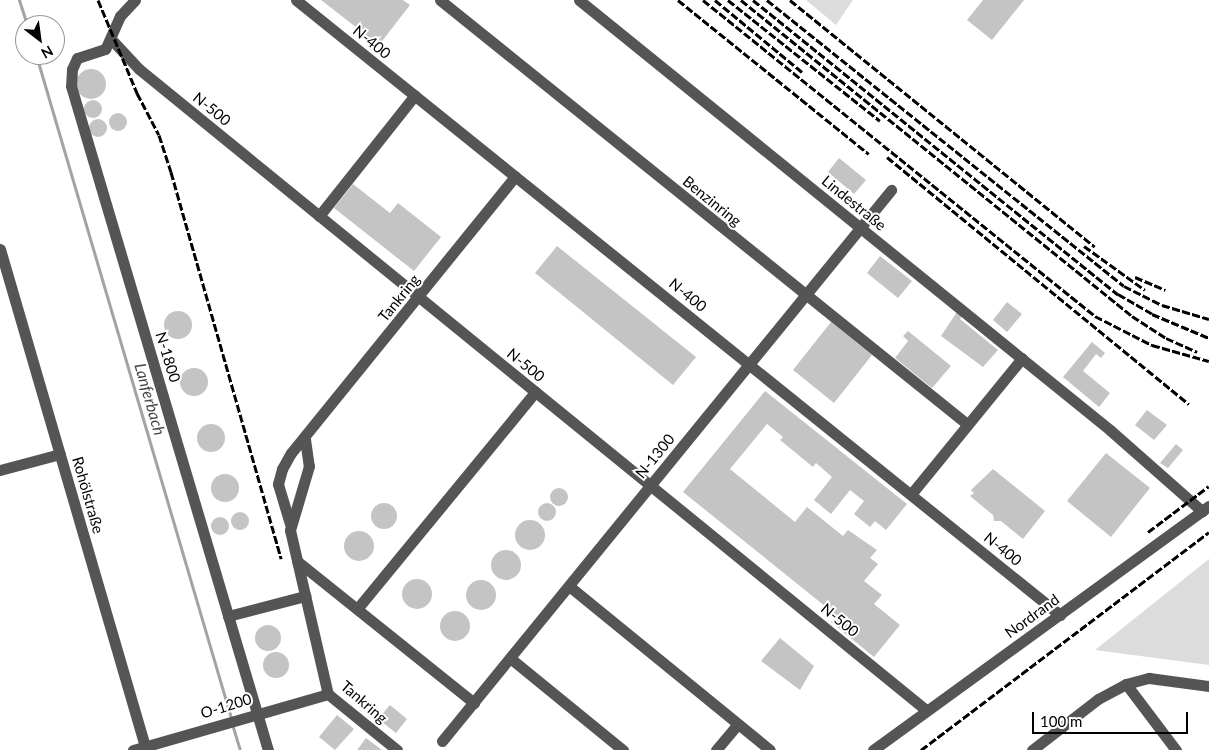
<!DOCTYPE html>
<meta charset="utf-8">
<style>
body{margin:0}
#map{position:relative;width:1209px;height:750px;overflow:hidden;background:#fff;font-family:Lato,sans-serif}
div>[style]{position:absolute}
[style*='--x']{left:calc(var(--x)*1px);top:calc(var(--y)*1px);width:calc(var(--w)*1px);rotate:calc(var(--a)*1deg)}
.green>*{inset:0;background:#dcdcdc}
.stream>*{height:3px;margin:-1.5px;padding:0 1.5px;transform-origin:1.5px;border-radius:1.5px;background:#a3a3a3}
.building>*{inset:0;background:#c4c4c4}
.round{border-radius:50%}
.minor>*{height:11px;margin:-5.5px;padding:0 5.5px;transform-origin:5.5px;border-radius:5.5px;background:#555}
.rail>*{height:3px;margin-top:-1.5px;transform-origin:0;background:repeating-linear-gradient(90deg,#000 0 8px,transparent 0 10.5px)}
span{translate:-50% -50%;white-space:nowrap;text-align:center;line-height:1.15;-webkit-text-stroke:4px #fff;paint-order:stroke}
.street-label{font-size:15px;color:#000}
.water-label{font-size:16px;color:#444;font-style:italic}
.north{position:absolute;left:15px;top:15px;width:50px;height:50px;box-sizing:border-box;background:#fff;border:1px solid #999;border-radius:50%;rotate:150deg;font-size:14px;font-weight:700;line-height:20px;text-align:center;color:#000}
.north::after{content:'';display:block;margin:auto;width:18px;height:22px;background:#000;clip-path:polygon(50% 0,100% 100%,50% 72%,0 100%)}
.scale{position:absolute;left:1032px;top:712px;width:156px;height:22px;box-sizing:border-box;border:2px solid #000;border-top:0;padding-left:6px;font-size:15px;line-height:18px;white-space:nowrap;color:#000;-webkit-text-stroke:4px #fff;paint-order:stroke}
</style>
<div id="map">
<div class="green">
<div style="clip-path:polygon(806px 0,853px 0,836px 25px)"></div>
<div style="clip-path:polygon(1209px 559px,1209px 665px,1095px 650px)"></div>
</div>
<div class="stream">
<div style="--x:19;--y:0;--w:26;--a:72"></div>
<div style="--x:36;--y:55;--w:691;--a:73.61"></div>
<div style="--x:232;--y:724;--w:27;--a:73"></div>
</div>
<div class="building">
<div style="clip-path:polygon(321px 0,403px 0,410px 5px,379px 45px)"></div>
<div style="clip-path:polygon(983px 0,1024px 0,992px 40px,967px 20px)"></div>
<div class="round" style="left:76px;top:69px;width:30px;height:30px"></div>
<div class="round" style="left:84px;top:100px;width:18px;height:18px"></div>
<div class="round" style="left:109px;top:113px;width:18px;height:18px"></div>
<div class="round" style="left:89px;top:119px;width:18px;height:18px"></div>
<div style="clip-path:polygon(839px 158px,866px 180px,854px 194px,828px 172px)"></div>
<div style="clip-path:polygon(353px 184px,390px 213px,398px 203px,441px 237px,414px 271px,334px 208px)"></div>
<div style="clip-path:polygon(557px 246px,696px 357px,673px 385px,535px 273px)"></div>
<div style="clip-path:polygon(880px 256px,912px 281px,898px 298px,867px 273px)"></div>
<div style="clip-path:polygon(1007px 302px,1022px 314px,1007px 332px,993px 320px)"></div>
<div class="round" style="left:164px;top:311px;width:28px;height:28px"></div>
<div style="clip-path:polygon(957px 312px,962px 316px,960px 319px,998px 350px,983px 367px,941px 336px)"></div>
<div style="clip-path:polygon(831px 322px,872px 355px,834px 403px,793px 370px)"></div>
<div style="clip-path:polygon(908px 331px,951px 366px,932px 388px,895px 358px,908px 341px,903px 336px)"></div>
<div style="clip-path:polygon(1092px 342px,1105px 353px,1101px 358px,1096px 354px,1083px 371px,1110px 393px,1099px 407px,1063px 377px)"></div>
<div class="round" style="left:180px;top:368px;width:28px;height:28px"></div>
<div style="clip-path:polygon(765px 391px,907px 504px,886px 530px,875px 521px,870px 527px,854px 514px,864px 501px,850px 490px,831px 514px,814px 500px,832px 477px,816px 463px,813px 467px,780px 440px,783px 437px,767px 424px,730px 469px,795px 522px,807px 507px,843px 536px,848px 530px,877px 550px,870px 558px,878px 564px,864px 581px,882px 595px,874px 604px,900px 625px,874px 657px,831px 622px,836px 615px,683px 492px)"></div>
<div style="clip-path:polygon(1147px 410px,1167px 425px,1154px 440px,1135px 425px)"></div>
<div class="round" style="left:197px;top:424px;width:28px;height:28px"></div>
<div style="clip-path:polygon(1176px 444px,1183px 450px,1168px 468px,1160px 463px)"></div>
<div style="clip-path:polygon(1106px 453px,1150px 488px,1111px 537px,1067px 501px)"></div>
<div style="clip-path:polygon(993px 469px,1045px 511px,1023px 539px,1001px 521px,994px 521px,993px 515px,970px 496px,974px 493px,971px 490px)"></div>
<div class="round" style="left:211px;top:474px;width:28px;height:28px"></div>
<div class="round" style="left:550px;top:488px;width:18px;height:18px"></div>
<div class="round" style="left:538px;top:503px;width:18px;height:18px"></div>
<div class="round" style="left:371px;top:503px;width:26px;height:26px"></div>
<div class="round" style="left:231px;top:512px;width:18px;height:18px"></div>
<div class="round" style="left:211px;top:517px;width:18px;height:18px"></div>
<div class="round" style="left:515px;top:520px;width:30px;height:30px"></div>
<div class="round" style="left:344px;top:531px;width:30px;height:30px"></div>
<div class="round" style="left:491px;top:550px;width:30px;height:30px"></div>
<div class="round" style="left:402px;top:579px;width:30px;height:30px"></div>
<div class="round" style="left:466px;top:580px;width:30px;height:30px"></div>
<div class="round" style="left:440px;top:611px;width:30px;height:30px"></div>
<div class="round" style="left:255px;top:625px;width:26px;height:26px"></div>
<div style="clip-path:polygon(780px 638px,814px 666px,800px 690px,761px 661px)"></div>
<div class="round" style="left:263px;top:652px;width:26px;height:26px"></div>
<div style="clip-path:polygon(390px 705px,407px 719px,396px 733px,378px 719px)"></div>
<div style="clip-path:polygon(337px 715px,354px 729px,335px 750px,319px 737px)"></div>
<div style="clip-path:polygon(366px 738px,382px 750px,357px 750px)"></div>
</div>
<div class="minor">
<div style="--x:135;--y:0;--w:22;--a:133"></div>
<div style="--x:120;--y:16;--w:36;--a:114"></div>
<div style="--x:105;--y:49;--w:29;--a:162"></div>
<div style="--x:77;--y:58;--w:12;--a:114"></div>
<div style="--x:72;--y:69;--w:17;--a:93"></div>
<div style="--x:71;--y:86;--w:693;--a:73.48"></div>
<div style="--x:296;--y:0;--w:981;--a:38.83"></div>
<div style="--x:440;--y:0;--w:676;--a:38.82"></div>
<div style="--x:579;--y:0;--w:683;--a:39"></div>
<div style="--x:1110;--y:430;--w:123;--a:41.4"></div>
<div style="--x:111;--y:39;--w:41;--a:47"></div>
<div style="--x:139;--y:69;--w:1015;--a:39.16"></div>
<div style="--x:319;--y:216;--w:154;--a:-51.6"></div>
<div style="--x:0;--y:249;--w:522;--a:73.75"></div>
<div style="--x:305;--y:439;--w:27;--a:82"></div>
<div style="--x:309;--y:466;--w:67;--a:106.5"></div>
<div style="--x:290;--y:530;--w:168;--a:77"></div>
<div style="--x:328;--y:694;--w:89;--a:39.1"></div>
<div style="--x:0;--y:470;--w:62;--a:-14.9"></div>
<div style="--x:912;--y:493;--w:174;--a:-50.8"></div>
<div style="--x:290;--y:524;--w:42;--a:-106.7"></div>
<div style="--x:278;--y:484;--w:16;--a:-75"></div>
<div style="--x:282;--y:469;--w:18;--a:-61"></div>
<div style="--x:291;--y:453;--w:356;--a:-51"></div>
<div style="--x:297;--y:561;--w:227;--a:38.7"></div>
<div style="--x:569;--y:586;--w:259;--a:39.2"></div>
<div style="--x:357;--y:609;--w:281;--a:-50.6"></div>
<div style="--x:228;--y:616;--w:80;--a:-14.6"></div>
<div style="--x:510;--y:658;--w:146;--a:39.2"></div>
<div style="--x:1126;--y:684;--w:83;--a:52.9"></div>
<div style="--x:442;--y:741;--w:711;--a:-50.82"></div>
<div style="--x:133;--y:750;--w:203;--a:-16"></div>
<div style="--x:716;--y:750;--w:34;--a:-50"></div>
<div style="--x:873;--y:750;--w:415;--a:-36"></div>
<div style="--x:1032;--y:750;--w:83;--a:-37.7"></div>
<div style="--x:1098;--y:699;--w:32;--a:-28"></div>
<div style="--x:1126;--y:684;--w:24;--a:-15"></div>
<div style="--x:1149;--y:678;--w:61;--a:7.6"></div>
</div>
<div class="rail">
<div style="--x:98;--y:0;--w:101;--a:67.2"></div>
<div style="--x:137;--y:93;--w:47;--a:62.4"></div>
<div style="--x:159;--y:135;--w:39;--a:72"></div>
<div style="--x:171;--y:172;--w:402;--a:74.1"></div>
<div style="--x:678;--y:0;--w:245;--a:38.9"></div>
<div style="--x:703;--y:0;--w:504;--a:38.87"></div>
<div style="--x:1095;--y:316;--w:64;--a:27"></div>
<div style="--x:1152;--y:345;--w:59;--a:15.7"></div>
<div style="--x:715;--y:0;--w:113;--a:39.6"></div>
<div style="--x:728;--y:0;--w:194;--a:38.5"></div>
<div style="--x:741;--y:0;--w:503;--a:38.94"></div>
<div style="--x:1132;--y:316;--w:40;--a:32.9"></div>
<div style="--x:1166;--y:338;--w:34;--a:24"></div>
<div style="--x:753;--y:0;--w:469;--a:38.9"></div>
<div style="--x:1118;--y:294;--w:39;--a:30"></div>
<div style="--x:1152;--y:314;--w:62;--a:22.8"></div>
<div style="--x:767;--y:0;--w:457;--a:38.7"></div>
<div style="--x:1124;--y:286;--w:42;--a:26.6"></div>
<div style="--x:1162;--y:305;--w:49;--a:16.6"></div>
<div style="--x:790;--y:0;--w:392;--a:39"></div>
<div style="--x:887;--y:157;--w:390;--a:39.3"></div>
<div style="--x:1084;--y:246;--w:75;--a:35.8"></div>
<div style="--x:1135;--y:277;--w:33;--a:23"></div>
<div style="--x:1148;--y:532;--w:76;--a:-37"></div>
<div style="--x:921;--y:750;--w:361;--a:-37.1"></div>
</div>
<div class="street-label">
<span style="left:372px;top:42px;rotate:39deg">N-400</span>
<span style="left:212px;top:109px;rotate:39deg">N-500</span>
<span style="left:712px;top:201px;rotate:39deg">Benzinring</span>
<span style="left:854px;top:203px;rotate:39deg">Lindestraße</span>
<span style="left:688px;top:295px;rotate:39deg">N-400</span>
<span style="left:399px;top:298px;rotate:-51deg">Tankring</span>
<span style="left:168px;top:357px;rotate:73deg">N-1800</span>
<span style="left:526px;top:365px;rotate:39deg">N-500</span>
<span style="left:655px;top:456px;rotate:-51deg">N-1300</span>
<span style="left:88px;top:495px;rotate:74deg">Rohölstraße</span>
<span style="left:1003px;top:549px;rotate:39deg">N-400</span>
<span style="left:1032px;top:616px;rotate:-36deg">Nordrand</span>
<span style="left:840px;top:620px;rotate:39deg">N-500</span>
<span style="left:364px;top:702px;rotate:41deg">Tankring</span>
<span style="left:226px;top:706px;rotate:-17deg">O-1200</span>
</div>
<div class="water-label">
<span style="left:150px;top:399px;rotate:74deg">Lanferbach</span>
</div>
<div class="north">N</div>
<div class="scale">100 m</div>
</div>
